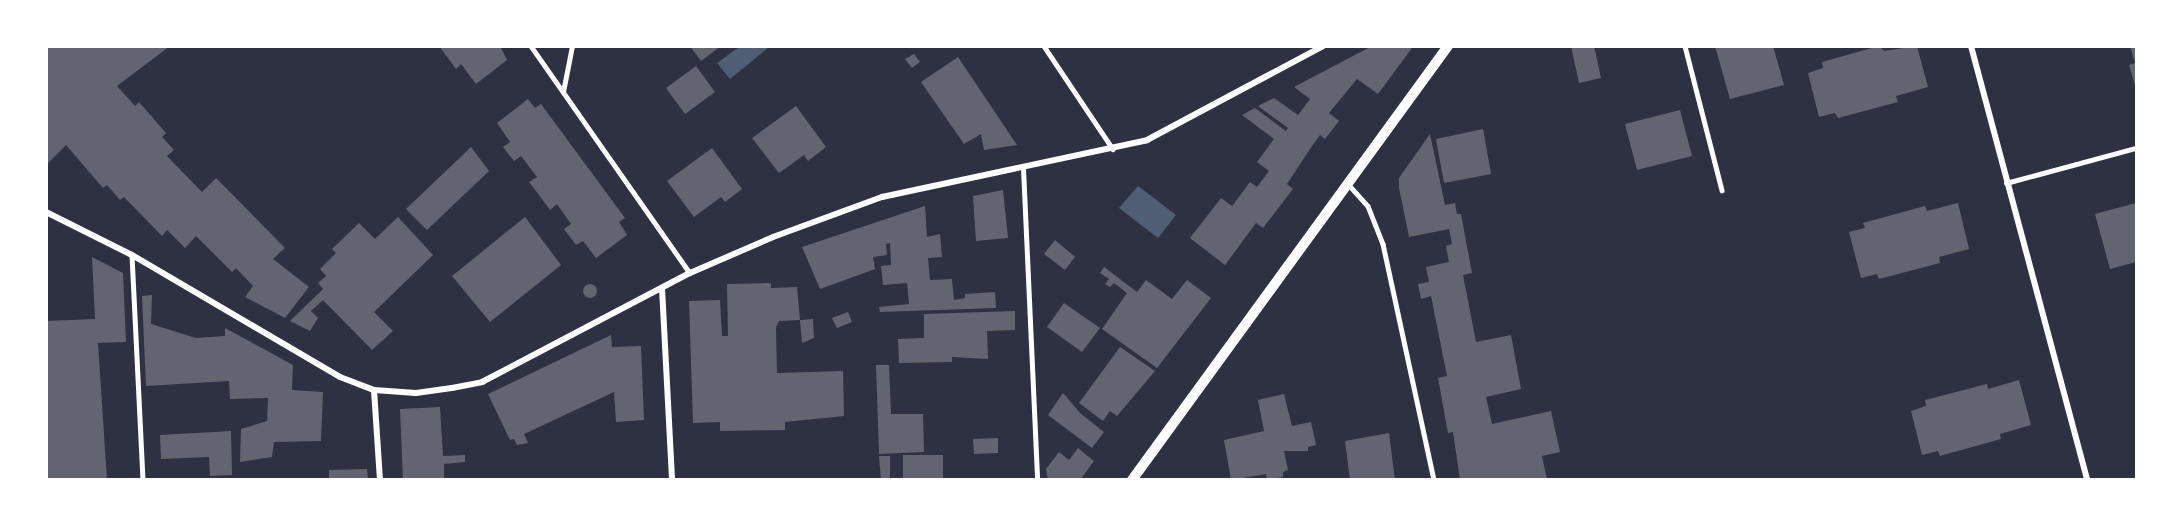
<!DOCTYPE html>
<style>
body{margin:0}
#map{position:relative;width:2183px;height:526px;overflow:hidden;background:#2d3142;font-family:Montserrat,sans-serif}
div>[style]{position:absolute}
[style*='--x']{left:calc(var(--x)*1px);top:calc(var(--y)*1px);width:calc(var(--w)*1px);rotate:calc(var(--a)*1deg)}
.water>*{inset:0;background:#4f5d75}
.building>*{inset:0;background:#626471}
.round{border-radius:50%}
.service>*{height:4.5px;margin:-2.25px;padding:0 2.25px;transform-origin:2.25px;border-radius:2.25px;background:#fff}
.pedestrian>*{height:5px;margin:-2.5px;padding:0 2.5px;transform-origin:2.5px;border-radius:2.5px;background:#fff}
.minor>*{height:6px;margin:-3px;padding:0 3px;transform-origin:3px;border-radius:3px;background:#fff}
.tertiary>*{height:10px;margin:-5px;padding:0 5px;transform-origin:5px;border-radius:5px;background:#fff}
span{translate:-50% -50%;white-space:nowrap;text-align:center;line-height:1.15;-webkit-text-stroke:4.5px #fff;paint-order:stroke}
.frame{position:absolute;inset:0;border:48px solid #fff;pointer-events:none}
</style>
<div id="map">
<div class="water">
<div style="clip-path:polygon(739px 47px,768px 48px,730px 79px,717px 63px)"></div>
<div style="clip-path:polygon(1138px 186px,1176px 215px,1158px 238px,1119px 208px)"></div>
</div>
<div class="building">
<div style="clip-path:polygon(50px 46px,170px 46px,117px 86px,135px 106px,139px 102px,166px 133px,162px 137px,174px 150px,167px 156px,202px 192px,216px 178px,285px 248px,273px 259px,309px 287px,285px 318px,245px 297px,253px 286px,236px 268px,232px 272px,196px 236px,185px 248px,167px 230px,162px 236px,124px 197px,120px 200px,107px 185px,103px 188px,66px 145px,46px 165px,46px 50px)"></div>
<div style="clip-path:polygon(439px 46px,500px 46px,507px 60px,476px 84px,461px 64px,456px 69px)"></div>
<div style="clip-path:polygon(690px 46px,721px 46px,701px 61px)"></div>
<div style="clip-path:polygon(1372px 46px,1412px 48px,1378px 94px,1357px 79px,1329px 113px,1339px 121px,1325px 139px,1320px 135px,1310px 149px,1287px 184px,1293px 189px,1263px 228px,1256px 223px,1225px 265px,1190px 238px,1221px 198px,1232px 206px,1250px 182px,1257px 187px,1269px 171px,1257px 162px,1274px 139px,1242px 115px,1255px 108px,1286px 131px,1288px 128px,1258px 106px,1274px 98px,1298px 115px,1310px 99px,1294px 87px)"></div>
<div style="clip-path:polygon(1571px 46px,1594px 46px,1601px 78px,1579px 83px)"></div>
<div style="clip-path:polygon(1715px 46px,1773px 46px,1784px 85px,1730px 99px)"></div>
<div style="clip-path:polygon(1879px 46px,1884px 51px,1917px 46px,1928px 87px,1896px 96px,1898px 102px,1838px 118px,1835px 113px,1819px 117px,1808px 73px,1823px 68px,1822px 62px)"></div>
<div style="clip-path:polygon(2130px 46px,2136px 46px,2136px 89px,2129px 65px,2135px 63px)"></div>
<div style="clip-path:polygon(914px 54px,920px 62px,912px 68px,905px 59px)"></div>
<div style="clip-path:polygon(958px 57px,1017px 145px,984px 150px,981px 134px,964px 144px,921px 82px)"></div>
<div style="clip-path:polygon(696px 66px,715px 92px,685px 114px,666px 88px)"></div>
<div style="clip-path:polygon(528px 99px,535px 108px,541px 104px,625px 218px,619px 222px,627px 235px,596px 258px,583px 241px,576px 245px,564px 229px,571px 224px,557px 204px,550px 210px,539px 195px,529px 182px,537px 177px,521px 156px,514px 161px,503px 147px,510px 142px,497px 123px)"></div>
<div style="clip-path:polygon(796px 106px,826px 147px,808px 161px,804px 155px,779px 173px,752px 138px)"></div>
<div style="clip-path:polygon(1680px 110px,1692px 156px,1637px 170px,1625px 124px)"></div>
<div style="clip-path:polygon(1483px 129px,1491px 174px,1444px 183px,1436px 139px)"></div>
<div style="clip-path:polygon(1430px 134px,1445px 205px,1455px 203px,1457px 214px,1461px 214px,1472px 273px,1463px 275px,1476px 342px,1511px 335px,1521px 389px,1486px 397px,1492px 424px,1551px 411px,1560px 452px,1542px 456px,1547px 480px,1460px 480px,1453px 432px,1448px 433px,1438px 378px,1447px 376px,1431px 296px,1421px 299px,1418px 284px,1429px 282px,1426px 267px,1449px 262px,1446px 246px,1452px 244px,1449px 229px,1409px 237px,1399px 188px,1399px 178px)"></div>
<div style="clip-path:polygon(471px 147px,489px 171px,427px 230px,406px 209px)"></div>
<div style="clip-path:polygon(712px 148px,742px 189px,725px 202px,721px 197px,694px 217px,667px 181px)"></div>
<div style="clip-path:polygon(1003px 190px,1008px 238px,976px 241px,973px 196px)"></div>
<div style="clip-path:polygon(1958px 203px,1969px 249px,1939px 257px,1940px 263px,1879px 279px,1877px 274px,1861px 278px,1849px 232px,1865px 228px,1863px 223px,1925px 206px,1927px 211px)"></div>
<div style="clip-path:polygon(2136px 203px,2136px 262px,2110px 269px,2095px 214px)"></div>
<div style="clip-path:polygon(925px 206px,927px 237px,940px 234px,942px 257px,928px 258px,930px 280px,952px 279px,954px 300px,965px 298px,965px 294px,995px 292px,996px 308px,880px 312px,879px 307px,909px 304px,907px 283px,883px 285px,881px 266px,891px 265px,890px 243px,886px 244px,887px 255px,873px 257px,875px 269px,820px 289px,802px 247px)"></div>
<div style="clip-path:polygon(398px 217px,433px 255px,374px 312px,393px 331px,372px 350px,323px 300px,311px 311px,318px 318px,310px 331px,290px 321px,323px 289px,318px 283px,326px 276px,320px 269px,336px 253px,332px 249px,359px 223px,375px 239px)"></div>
<div style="clip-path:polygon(525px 217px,561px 265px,490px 322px,452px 276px)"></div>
<div style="clip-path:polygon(1055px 240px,1075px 257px,1065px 270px,1044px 254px)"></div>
<div style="clip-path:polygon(92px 257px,123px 273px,126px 342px,98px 343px,107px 480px,46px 480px,46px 321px,95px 319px)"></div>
<div style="clip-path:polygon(1104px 267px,1137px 292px,1146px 280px,1172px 299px,1187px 280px,1211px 298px,1157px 368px,1102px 329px,1127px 293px,1114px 283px,1110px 287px,1105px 284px,1109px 279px,1100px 273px)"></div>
<div style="clip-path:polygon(771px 283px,771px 288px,797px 287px,800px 320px,779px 321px,776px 327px,777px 373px,843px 371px,844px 416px,785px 422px,785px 430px,720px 431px,720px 422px,693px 423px,689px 301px,720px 300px,722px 336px,728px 336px,727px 284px)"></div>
<div class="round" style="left:583px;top:284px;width:14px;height:14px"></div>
<div style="clip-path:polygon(152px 295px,151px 324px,196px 338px,225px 336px,225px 328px,293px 365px,292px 390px,323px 392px,321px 441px,274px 442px,272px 457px,240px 462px,241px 429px,267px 421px,268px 398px,230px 399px,229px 381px,146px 386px,142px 296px)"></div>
<div style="clip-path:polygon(1064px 303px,1100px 328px,1082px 352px,1047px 327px)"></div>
<div style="clip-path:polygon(1015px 311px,1015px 330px,987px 331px,988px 359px,952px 357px,952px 362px,899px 363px,898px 339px,924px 338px,924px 314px)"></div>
<div style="clip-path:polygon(848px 312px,852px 322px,837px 328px,832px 318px)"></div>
<div style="clip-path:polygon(813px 319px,814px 338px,802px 343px,800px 320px)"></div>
<div style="clip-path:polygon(611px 335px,612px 347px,641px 346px,644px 420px,616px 422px,614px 392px,524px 434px,528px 443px,517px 445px,514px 439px,510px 440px,488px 394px)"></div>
<div style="clip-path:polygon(1120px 347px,1155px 371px,1117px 416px,1110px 411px,1103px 421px,1079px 403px)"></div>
<div style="clip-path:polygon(876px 365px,889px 365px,891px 414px,923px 414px,924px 452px,879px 454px)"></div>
<div style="clip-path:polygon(2019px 380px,2031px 425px,2000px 434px,2001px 439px,1940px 456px,1938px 451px,1922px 455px,1911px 411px,1926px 406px,1925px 400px,1987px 384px,1988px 389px)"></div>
<div style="clip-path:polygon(1063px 393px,1080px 413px,1104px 432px,1092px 448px,1048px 415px)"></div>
<div style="clip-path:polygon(1284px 394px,1292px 426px,1311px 422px,1316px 445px,1308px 447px,1308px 451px,1284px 451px,1288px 470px,1283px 472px,1283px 477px,1267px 480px,1266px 474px,1231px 480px,1224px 440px,1264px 431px,1258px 400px)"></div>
<div style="clip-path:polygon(440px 407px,443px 456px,465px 455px,465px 462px,444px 464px,444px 480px,403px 480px,400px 409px)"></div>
<div style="clip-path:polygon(231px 431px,232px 475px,210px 476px,209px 457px,161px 459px,160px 435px)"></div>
<div style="clip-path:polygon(1389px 433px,1395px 480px,1350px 480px,1345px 441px)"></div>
<div style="clip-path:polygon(998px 438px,998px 453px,974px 454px,973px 439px)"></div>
<div style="clip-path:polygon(1078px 448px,1094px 461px,1080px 480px,1048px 480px,1046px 469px,1059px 452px,1069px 460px)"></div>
<div style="clip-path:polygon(903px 455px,943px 455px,943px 480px,903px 480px)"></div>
<div style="clip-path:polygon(879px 456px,890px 456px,890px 480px,881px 480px)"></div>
<div style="clip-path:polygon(367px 469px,368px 480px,329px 480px,329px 470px)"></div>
</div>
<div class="service">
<div style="--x:531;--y:46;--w:277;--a:55"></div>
<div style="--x:1044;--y:46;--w:124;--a:56.2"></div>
<div style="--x:1685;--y:46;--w:149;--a:75.6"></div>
<div style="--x:563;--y:92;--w:47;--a:-78.9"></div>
<div style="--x:2006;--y:183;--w:135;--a:-15.1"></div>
<div style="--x:1349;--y:185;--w:28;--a:48"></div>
<div style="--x:1368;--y:206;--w:41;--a:68.5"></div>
<div style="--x:1383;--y:244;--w:241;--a:77.8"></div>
<div style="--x:132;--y:255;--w:225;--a:87.2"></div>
</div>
<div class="pedestrian">
<div style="--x:1023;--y:168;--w:312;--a:87.4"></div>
</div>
<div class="minor">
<div style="--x:1971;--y:46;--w:449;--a:75"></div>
<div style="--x:46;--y:212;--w:96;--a:26.6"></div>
<div style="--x:132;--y:255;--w:241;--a:30.4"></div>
<div style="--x:340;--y:377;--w:36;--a:21"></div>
<div style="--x:374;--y:390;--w:42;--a:4.1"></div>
<div style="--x:416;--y:393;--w:36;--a:-8"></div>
<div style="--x:452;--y:388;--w:31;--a:-11"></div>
<div style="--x:482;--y:382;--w:235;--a:-27.7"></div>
<div style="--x:690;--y:273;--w:90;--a:-23.4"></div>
<div style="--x:773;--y:237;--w:116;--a:-20.2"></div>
<div style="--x:882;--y:197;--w:271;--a:-12.1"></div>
<div style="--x:1147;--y:140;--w:200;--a:-28.1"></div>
<div style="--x:662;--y:288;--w:192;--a:87"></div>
<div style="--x:374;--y:390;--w:90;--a:86.2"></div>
</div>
<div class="tertiary">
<div style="--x:1132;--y:480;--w:537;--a:-53.94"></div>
</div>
<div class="frame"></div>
</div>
